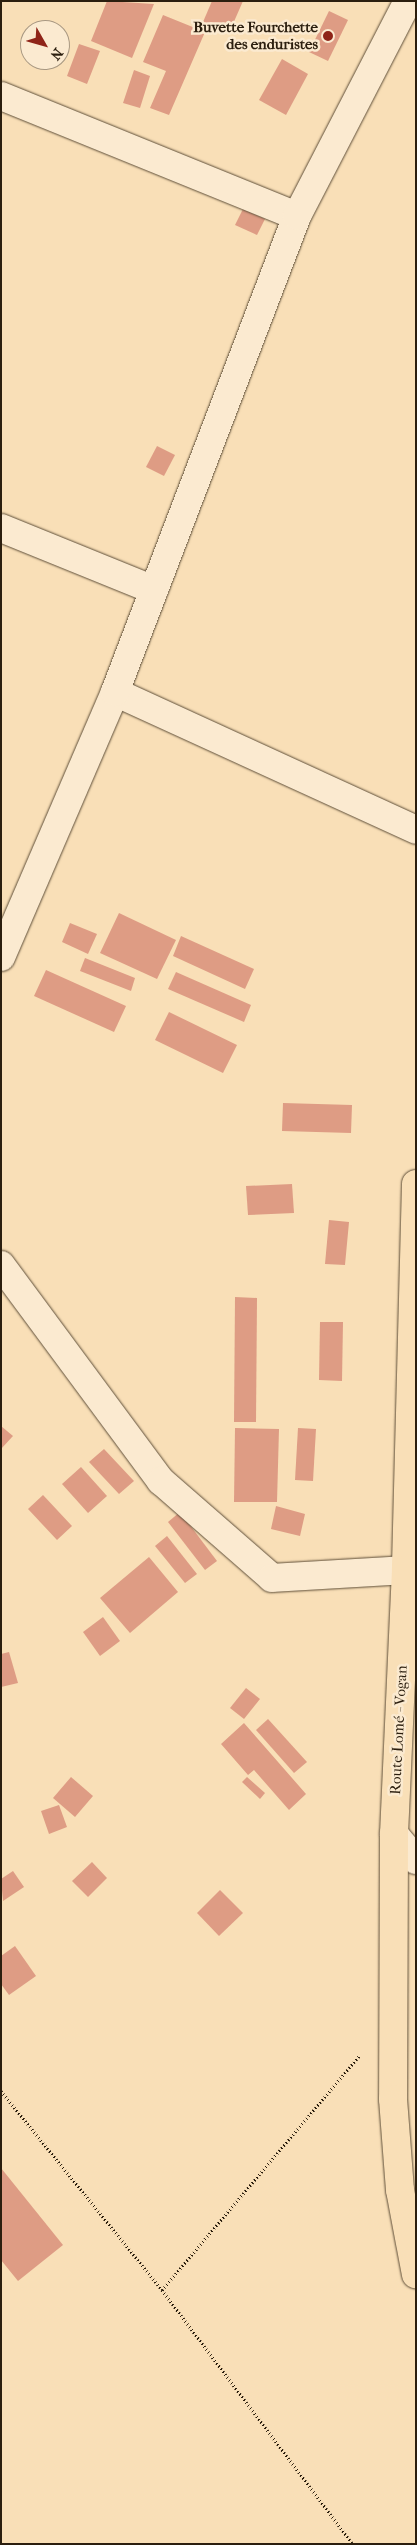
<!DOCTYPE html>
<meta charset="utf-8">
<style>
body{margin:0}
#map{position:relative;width:417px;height:2545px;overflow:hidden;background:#f9dfb7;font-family:"IM FELL French Canon",serif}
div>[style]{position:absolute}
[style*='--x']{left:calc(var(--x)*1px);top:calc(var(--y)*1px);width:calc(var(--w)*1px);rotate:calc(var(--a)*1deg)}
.building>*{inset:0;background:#de9c84}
.path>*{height:3px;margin-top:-1.5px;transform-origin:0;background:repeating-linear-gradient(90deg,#2b1e0e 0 1px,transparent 0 3.5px)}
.roads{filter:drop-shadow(0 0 1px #5e4e38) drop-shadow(0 0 1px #5e4e38)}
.minor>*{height:28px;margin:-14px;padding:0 14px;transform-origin:14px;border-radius:14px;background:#fbead0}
.major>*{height:28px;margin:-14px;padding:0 14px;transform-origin:14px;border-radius:14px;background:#f9dfb7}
.dots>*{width:14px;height:14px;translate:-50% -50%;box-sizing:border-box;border:2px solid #fbead0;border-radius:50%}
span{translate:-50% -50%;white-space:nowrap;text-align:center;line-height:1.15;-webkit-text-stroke:5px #fbead0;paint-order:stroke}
.poi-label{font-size:15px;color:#2b1e0e;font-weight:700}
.right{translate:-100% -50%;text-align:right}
.street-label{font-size:15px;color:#2b1e0e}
.frame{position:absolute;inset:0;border:2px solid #2b1e0e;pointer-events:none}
.north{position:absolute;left:20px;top:20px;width:50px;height:50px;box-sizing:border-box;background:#fbead0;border:1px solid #a89882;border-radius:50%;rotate:128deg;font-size:14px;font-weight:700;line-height:20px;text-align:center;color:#2b1e0e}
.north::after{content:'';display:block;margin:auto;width:18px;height:22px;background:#8f2418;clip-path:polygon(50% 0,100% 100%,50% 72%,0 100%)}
</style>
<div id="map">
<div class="building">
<div style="clip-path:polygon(107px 1px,154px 4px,132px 58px,91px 41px)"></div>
<div style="clip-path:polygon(212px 1px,243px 1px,229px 33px,203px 22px)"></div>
<div style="clip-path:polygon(329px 11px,348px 20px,328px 61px,309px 52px)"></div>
<div style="clip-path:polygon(163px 15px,205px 32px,169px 115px,150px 108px,166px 71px,143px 62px)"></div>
<div style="clip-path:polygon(79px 44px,100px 51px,87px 84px,67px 76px)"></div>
<div style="clip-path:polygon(282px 59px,308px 74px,286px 115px,259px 100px)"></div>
<div style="clip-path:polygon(134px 70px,150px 76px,140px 108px,123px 103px)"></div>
<div style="clip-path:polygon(243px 209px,265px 219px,257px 235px,235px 225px)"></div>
<div style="clip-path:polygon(157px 446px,175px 455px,164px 476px,146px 467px)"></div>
<div style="clip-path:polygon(119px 913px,176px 940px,157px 979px,100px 953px)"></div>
<div style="clip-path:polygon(70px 923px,97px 934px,88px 954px,62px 942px)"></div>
<div style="clip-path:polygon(181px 936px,254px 969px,245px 989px,173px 956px)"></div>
<div style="clip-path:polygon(85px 958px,135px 978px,131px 991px,80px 971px)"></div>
<div style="clip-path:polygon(46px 970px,126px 1006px,114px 1032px,34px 996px)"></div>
<div style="clip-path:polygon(176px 972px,251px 1005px,244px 1022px,168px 989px)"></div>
<div style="clip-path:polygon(169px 1012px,237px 1045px,223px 1073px,155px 1040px)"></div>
<div style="clip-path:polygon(283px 1103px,352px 1105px,351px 1133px,282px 1131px)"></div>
<div style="clip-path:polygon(292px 1184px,294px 1213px,248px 1215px,246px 1186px)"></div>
<div style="clip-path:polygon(329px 1220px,349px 1222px,345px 1265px,325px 1264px)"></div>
<div style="clip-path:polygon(235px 1297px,257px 1298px,256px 1422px,234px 1422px)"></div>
<div style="clip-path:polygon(320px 1322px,343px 1322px,342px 1381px,319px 1380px)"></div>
<div style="clip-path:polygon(1px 1426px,13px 1436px,1px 1449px)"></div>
<div style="clip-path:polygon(235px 1428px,279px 1429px,277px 1502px,234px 1502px)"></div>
<div style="clip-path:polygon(298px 1428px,316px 1429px,313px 1481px,295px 1480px)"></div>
<div style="clip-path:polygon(104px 1449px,134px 1481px,119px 1494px,89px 1462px)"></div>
<div style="clip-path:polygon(81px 1467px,107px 1496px,88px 1513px,62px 1484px)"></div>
<div style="clip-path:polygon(43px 1495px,72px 1526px,57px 1540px,28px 1509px)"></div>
<div style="clip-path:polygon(276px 1506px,305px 1514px,300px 1536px,271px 1529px)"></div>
<div style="clip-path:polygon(180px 1512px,217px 1561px,205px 1570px,168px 1522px)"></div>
<div style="clip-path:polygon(167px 1536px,197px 1574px,185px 1583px,155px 1546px)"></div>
<div style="clip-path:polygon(149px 1557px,178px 1592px,130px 1633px,100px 1598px)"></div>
<div style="clip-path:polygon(103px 1617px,120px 1641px,100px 1656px,83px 1632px)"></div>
<div style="clip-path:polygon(9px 1652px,18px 1683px,1px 1687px,1px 1654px)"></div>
<div style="clip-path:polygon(246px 1688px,260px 1699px,244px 1719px,230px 1708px)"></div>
<div style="clip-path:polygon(268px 1719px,307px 1762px,294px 1773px,256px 1730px)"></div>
<div style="clip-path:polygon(244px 1723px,306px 1794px,289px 1810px,254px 1770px,248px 1775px,221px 1744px)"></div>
<div style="clip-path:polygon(71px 1777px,93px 1796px,75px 1817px,53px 1798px)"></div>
<div style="clip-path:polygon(247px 1777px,265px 1793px,260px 1799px,242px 1782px)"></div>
<div style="clip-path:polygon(59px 1805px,67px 1827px,49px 1834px,41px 1811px)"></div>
<div style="clip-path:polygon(92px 1862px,107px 1878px,88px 1897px,72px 1881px)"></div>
<div style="clip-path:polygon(13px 1871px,24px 1887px,3px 1901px,1px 1879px)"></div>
<div style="clip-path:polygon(220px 1890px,243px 1913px,219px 1936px,197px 1913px)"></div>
<div style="clip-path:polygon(15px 1946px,36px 1976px,9px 1995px,1px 1984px,1px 1956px)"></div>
<div style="clip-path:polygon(1px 2168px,63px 2245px,18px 2281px,1px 2260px)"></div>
</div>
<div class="path">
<div style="--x:1;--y:2091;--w:256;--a:51"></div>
<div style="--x:162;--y:2290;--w:318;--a:53.1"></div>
<div style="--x:162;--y:2290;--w:307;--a:-49.9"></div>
</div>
<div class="roads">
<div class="minor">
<div style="--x:1;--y:96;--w:319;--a:22.1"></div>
<div style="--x:1;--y:528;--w:165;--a:22.1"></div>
<div style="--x:115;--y:692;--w:331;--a:24.6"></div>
<div style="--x:1;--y:957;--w:288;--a:-66.7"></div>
<div style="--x:115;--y:692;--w:510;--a:-69.08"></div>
<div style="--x:297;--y:216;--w:242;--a:-62.7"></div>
<div style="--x:1;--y:1265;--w:269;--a:53.5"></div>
<div style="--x:161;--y:1481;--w:147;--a:41.1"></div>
<div style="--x:272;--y:1578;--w:134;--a:-3.4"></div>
<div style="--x:394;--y:1834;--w:34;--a:50"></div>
</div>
<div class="major">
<div style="--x:416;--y:1184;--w:386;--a:91.5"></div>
<div style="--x:406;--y:1570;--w:264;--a:92.6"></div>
<div style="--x:394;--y:1834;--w:265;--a:90.2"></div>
<div style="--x:393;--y:2099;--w:91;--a:85.6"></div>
<div style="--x:400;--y:2190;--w:86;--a:79.3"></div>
</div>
</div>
<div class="dots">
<div style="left:328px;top:36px;background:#8f2418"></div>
</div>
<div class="poi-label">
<span class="right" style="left:318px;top:36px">Buvette Fourchette<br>des enduristes</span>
</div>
<div class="street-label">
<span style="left:399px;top:1730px;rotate:-87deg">Route Lomé - Vogan</span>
</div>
<div class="frame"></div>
<div class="north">N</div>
</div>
